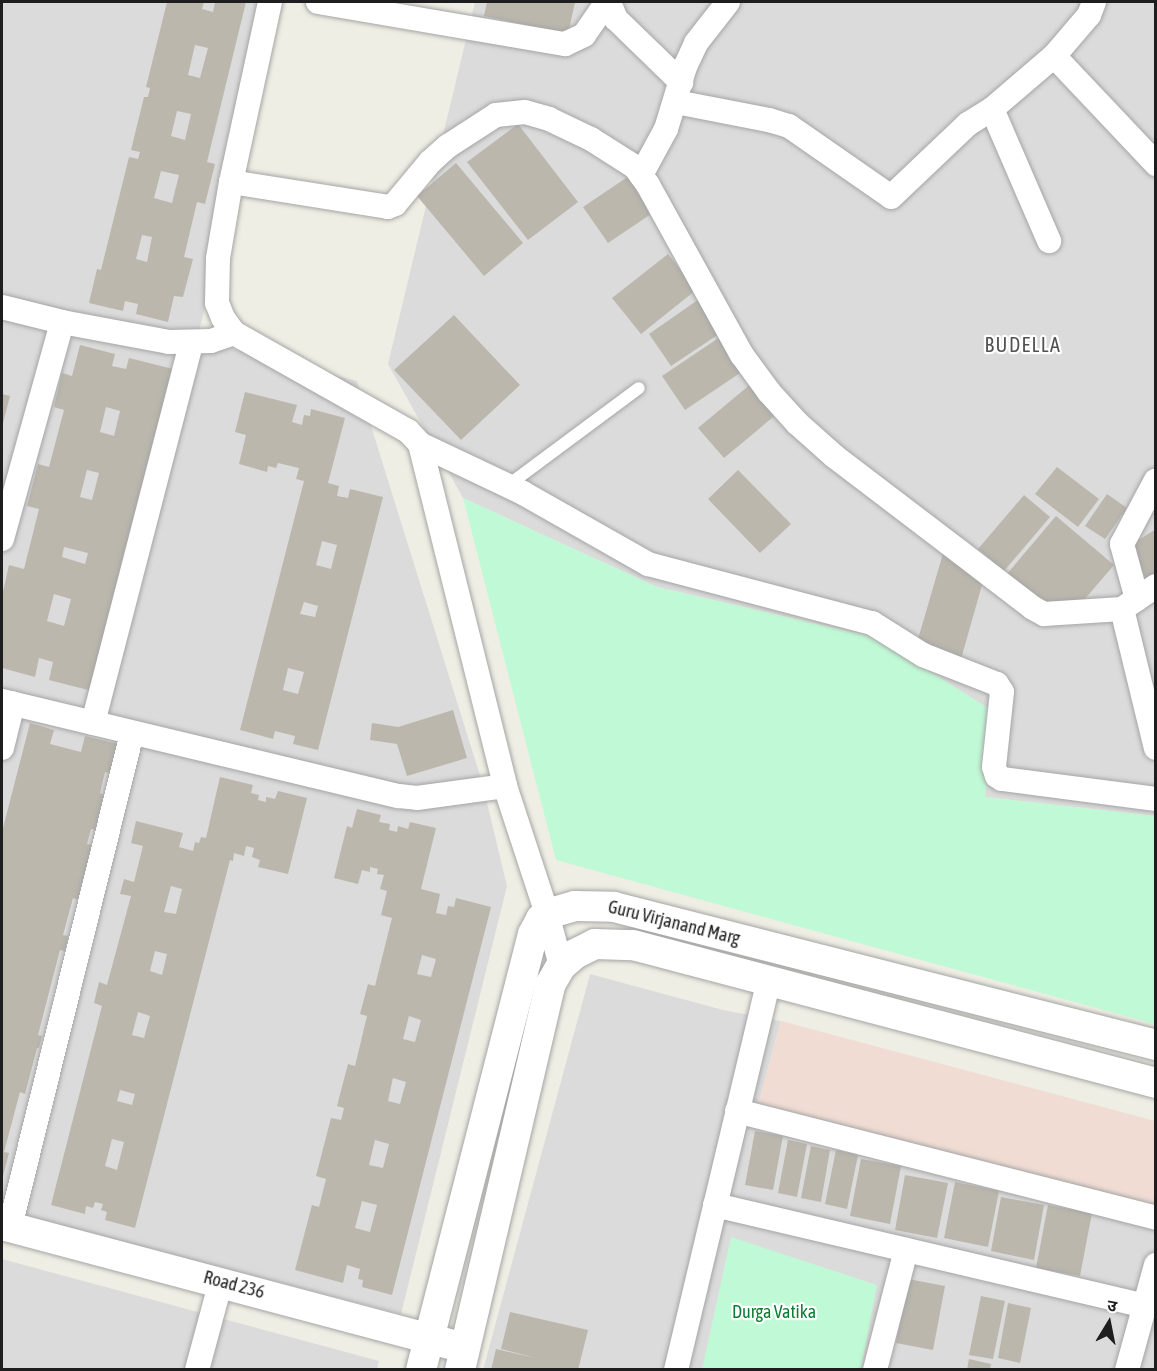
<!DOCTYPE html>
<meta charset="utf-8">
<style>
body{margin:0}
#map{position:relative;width:1157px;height:1371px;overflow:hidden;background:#efeee4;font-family:"Asap Condensed","Noto Sans Devanagari",sans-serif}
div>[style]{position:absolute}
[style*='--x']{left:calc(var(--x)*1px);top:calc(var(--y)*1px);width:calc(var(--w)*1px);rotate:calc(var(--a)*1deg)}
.residential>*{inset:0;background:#dcdbdb}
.commercial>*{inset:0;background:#f0dcd3}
.park>*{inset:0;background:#c0f9d5}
.building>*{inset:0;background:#bbb7ad}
.roads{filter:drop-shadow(0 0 2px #a5a5a5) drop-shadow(0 0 2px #a5a5a5)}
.service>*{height:12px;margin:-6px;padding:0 6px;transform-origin:6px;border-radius:6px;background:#fff}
.minor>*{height:24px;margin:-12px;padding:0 12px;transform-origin:12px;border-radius:12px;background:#fff}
.tertiary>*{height:30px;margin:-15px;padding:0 15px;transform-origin:15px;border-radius:15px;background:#fff}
span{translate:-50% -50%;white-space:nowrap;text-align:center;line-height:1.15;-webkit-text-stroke:4.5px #fff;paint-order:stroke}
.street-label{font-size:18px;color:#1e1e1e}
.park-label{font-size:18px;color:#0b7c34}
.neighbourhood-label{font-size:20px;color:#515151;letter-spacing:1.5px}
.frame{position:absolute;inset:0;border:3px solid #1e1e1e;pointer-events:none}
.north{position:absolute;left:1079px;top:1293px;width:60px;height:60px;-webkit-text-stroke:4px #fff;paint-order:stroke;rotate:10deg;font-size:16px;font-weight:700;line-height:24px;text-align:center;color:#1e1e1e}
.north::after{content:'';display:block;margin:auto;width:21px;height:27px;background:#1e1e1e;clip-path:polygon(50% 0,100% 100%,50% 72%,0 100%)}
</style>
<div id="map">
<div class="residential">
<div style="clip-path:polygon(2px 2px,279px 2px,197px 340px,357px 381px,482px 782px,507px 886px,401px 1314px,2px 1210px)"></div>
<div style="clip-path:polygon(475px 2px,1155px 2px,1155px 816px,985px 797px,877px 638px,657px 587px,463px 498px,388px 364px)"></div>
<div style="clip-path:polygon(590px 974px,723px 1010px,781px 1021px,754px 1120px,1155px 1229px,1155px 1369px,483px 1370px)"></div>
<div style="clip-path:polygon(2px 1259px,379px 1361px,377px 1369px,2px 1369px)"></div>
</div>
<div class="commercial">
<div style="clip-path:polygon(781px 1021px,1155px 1121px,1155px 1229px,754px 1121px)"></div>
</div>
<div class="park">
<div style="clip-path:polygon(463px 498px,657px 587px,877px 638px,996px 713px,985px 797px,1155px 816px,1155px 1024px,556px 860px)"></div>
<div style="clip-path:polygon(731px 1237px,877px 1285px,861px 1369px,702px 1369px)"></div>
</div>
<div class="building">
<div style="clip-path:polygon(evenodd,167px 2px,204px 2px,202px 9px,213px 12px,215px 2px,246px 2px,207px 162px,215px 164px,205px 204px,197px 202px,184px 257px,193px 259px,183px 297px,174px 296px,168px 322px,136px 314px,138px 304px,125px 301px,123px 311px,89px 303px,97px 269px,101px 270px,129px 157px,138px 159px,140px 152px,131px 150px,144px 97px,148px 97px,150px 88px,146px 87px,167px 2px,195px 45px,208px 48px,200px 78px,188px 75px,195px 45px,167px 2px,177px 111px,191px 114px,185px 140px,171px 136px,177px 111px,167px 2px,161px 171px,179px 175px,172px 203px,154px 198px,161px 171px,167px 2px,142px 235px,152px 237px,147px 262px,136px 259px,142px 235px)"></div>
<div style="clip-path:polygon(487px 2px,575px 2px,568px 34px,484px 16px)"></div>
<div style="clip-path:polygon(518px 124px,578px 202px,528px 240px,467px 162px)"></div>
<div style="clip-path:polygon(456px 163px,523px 243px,484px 276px,417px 196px)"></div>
<div style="clip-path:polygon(632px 174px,657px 210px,608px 243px,583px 207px)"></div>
<div style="clip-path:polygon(668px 254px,696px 290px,641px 334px,612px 298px)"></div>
<div style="clip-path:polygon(702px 297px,725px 330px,671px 366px,649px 334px)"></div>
<div style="clip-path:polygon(454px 315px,520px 385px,461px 440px,394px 370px)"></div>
<div style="clip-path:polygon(723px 335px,746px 369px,685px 410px,662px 376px)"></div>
<div style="clip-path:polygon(evenodd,80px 345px,115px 354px,112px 366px,126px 369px,129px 358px,173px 369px,92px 691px,49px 680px,53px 662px,39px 658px,35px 677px,2px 668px,2px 596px,9px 565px,24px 569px,39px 509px,27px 506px,38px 464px,49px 467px,64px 410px,54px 407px,62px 373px,72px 376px,80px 345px,106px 407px,120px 411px,114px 436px,100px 432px,106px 407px,80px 345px,87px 470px,99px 473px,92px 500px,80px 497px,87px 470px,80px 345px,64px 547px,88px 553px,85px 564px,62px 557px,64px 547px,80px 345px,54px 594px,71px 599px,64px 626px,47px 621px,54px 594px)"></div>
<div style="clip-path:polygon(752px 383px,778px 413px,724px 458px,698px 428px)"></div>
<div style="clip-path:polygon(evenodd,245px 392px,297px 405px,292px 422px,302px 425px,304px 415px,310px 416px,311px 409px,345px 418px,328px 483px,339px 486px,337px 496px,348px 498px,350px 489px,383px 497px,318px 750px,293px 744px,295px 736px,275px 731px,273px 739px,240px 730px,304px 481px,296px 479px,299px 468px,278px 463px,276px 468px,268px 466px,267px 472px,239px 464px,246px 435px,235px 432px,245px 392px,322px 541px,337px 545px,331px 569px,316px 565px,322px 541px,245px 392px,304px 602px,318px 606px,315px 617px,300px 614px,304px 602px,245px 392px,288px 668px,304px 672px,298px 694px,283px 690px,288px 668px)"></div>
<div style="clip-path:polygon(2px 394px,10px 396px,2px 427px)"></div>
<div style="clip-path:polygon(1057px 467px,1099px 499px,1078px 527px,1035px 494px)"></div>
<div style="clip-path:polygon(738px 470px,791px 524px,760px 553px,708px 499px)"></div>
<div style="clip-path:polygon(1107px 494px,1127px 508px,1105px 539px,1085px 526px)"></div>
<div style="clip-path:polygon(1024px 495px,1050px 517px,1004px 571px,978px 549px)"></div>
<div style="clip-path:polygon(1056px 516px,1114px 565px,1078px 607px,1050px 610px,1007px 574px)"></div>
<div style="clip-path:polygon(1156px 529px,1156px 581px,1150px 584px,1126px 548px)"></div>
<div style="clip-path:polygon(944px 550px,984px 578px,961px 659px,916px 646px)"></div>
<div style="clip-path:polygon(453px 710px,467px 758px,407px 776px,397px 744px,370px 740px,372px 723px,398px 727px)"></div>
<div style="clip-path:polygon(30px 723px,54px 730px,50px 744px,81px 752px,85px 736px,118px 744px,111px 773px,105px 772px,100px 793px,105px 795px,96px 830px,91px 829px,87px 844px,92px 845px,78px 900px,73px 898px,63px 935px,68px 936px,65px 951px,60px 950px,38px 1035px,42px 1036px,39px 1048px,37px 1048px,25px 1094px,20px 1092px,4px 1152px,9px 1153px,2px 1180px,2px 832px)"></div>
<div style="clip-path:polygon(evenodd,220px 777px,253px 785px,251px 793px,259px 795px,258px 800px,266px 802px,266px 797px,275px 799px,278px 791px,307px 798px,288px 874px,258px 867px,260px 860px,252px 857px,254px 848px,246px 846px,244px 856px,234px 853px,233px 861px,230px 860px,135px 1228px,105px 1220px,107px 1212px,101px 1210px,103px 1204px,95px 1202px,93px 1208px,86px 1206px,85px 1214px,51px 1205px,102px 1006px,94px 1003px,99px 982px,107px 985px,131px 896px,120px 894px,124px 879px,134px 882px,143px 846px,131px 843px,136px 821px,183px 833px,179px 847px,193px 851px,195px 842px,199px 843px,201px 837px,206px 838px,220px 777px,171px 886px,182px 889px,176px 914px,164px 912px,171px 886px,220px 777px,155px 951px,167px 954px,162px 975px,150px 971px,155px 951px,220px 777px,138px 1012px,150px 1016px,144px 1038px,132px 1035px,138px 1012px,220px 777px,120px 1090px,135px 1094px,132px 1105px,117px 1101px,120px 1090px,220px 777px,112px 1139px,124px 1142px,117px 1170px,105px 1166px,112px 1139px)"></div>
<div style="clip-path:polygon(evenodd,357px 809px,381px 815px,379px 822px,390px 824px,389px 830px,397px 832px,398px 826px,408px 829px,410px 822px,436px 828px,421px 889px,440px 894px,436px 913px,446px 915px,448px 906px,454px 907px,456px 898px,491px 907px,392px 1295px,362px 1287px,363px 1280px,358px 1279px,360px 1269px,347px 1265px,343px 1283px,295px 1270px,312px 1205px,319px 1207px,326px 1179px,316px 1176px,331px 1118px,341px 1120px,344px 1108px,337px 1106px,348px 1064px,355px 1066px,367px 1016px,360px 1014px,368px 984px,375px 986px,392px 918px,381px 915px,387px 891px,380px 889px,384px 875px,377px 874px,378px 869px,370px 867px,370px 872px,362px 870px,358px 884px,334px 878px,347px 826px,352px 828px,357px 809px,422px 955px,436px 959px,431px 977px,417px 974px,422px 955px,357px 809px,409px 1016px,421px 1020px,415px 1042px,403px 1039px,409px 1016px,357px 809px,393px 1078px,406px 1082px,400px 1104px,388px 1101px,393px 1078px,357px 809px,375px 1140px,389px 1144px,383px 1168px,369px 1165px,375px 1140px,357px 809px,362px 1201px,377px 1205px,370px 1232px,355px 1228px,362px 1201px)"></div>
<div style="clip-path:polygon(755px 1131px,783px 1136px,773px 1190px,745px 1185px)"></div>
<div style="clip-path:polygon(788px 1140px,807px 1144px,797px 1197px,778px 1193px)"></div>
<div style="clip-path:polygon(811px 1146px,830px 1150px,821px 1202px,801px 1198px)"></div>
<div style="clip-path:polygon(836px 1150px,858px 1155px,847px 1209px,825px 1204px)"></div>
<div style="clip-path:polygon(861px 1159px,901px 1166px,890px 1224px,850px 1216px)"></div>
<div style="clip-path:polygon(905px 1175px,948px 1183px,937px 1238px,895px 1230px)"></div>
<div style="clip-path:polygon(955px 1182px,999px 1191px,988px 1247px,944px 1238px)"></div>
<div style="clip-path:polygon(1001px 1197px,1044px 1205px,1034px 1260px,991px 1251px)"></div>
<div style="clip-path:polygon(1048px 1205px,1092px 1213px,1080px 1276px,1036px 1268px)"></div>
<div style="clip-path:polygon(908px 1279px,945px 1286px,933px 1350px,896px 1343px)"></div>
<div style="clip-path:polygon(981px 1296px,1005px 1301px,993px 1359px,969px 1355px)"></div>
<div style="clip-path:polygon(1008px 1303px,1031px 1308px,1020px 1363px,998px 1358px)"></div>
<div style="clip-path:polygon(510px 1312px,588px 1330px,578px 1370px,491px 1370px,496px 1349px,536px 1358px,501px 1349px)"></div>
<div style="clip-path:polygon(969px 1359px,991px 1364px,990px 1370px,967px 1370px)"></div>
</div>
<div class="roads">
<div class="service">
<div style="--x:507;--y:486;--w:164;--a:-36.6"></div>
</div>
<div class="minor">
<div style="--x:270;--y:2;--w:184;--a:102.2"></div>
<div style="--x:231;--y:182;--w:77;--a:99.7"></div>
<div style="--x:218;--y:258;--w:45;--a:91.3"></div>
<div style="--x:217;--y:303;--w:16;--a:68"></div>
<div style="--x:223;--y:318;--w:19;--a:54"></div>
<div style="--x:234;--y:333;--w:200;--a:29.4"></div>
<div style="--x:408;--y:431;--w:18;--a:47"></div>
<div style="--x:420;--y:444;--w:352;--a:76"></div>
<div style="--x:505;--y:786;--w:135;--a:71.8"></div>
<div style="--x:547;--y:914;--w:54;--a:74.9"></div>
<div style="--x:318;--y:2;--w:251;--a:9.7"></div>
<div style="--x:565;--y:44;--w:21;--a:-25"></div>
<div style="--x:584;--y:35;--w:40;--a:-55.1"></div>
<div style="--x:609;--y:2;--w:18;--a:68"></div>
<div style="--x:616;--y:19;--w:91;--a:44.1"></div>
<div style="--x:1054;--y:56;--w:149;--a:46.6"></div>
<div style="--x:676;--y:102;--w:95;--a:11"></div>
<div style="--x:769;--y:120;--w:21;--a:17"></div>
<div style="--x:789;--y:126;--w:124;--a:34.8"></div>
<div style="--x:891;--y:197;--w:106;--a:-43.5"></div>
<div style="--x:968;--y:124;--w:28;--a:-32"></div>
<div style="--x:992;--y:109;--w:82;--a:-40.5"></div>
<div style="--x:1054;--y:56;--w:54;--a:-49.5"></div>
<div style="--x:1089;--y:15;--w:14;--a:-69"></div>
<div style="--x:992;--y:109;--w:144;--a:66.6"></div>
<div style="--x:641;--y:175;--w:52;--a:-61.5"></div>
<div style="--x:666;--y:129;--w:65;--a:-73"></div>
<div style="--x:685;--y:67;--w:26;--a:-65"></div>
<div style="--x:696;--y:43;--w:52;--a:-52"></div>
<div style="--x:231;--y:182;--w:159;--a:9"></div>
<div style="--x:388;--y:207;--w:8;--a:-23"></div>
<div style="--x:395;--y:204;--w:55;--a:-50.2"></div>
<div style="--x:430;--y:162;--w:24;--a:-42"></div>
<div style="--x:448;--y:146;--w:57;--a:-32.9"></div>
<div style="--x:496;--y:115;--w:29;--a:-6"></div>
<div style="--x:525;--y:112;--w:25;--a:16"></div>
<div style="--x:549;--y:119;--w:47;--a:25.5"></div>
<div style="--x:591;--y:139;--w:52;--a:32.5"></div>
<div style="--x:635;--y:167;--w:22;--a:54"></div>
<div style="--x:648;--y:185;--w:194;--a:61.1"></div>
<div style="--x:742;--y:355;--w:46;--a:53.9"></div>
<div style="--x:769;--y:392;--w:42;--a:47.9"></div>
<div style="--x:797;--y:423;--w:50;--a:41.7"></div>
<div style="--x:834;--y:456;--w:158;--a:37.3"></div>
<div style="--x:960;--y:552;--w:92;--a:37.5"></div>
<div style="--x:1033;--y:608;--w:13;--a:29"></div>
<div style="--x:1044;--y:614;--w:78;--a:-3.7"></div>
<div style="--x:1122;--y:609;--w:41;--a:-34.1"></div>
<div style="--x:2;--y:307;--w:62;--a:14"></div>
<div style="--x:62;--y:322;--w:109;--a:10.6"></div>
<div style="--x:169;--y:342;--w:42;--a:-1.4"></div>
<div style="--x:211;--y:341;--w:24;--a:-19"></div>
<div style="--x:420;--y:444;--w:114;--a:25.4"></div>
<div style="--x:523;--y:493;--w:144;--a:29.6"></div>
<div style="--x:648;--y:564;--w:232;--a:14.8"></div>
<div style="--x:872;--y:623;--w:60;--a:32.1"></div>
<div style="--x:923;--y:655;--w:79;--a:21.4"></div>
<div style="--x:997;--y:684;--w:9;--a:58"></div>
<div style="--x:1002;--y:692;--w:75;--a:96.1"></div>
<div style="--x:994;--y:767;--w:9;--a:72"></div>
<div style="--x:997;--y:776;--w:6;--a:31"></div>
<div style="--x:1002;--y:779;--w:155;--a:7.4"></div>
<div style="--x:2;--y:539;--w:225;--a:-74.5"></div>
<div style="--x:1137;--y:599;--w:57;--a:-105.3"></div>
<div style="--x:1122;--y:544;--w:72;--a:-62"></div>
<div style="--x:1122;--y:609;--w:143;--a:76.3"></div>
<div style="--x:2;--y:701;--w:408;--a:13.5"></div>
<div style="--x:399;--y:796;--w:18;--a:6"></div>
<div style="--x:417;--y:798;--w:89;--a:-7.8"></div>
<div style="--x:93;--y:723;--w:392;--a:-75.5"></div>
<div style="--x:2;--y:748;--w:46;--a:-76.3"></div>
<div style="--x:737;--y:1111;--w:432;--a:14.3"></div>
<div style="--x:715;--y:1205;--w:441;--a:13.2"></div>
<div style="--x:10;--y:1227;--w:509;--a:-76.13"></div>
<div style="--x:197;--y:1370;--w:92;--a:-74.9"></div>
<div style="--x:676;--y:1370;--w:401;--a:-76.6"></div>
<div style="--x:875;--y:1370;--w:124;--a:-75.5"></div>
<div style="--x:1127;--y:1370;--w:109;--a:-74.6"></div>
</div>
<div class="tertiary">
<div style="--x:2;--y:1225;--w:462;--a:14.9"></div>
<div style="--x:421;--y:1370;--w:450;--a:-75.6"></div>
<div style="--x:533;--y:934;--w:17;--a:-62"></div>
<div style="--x:541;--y:919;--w:8;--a:-40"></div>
<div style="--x:547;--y:914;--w:29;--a:-16"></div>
<div style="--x:575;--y:906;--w:39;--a:1"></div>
<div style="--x:614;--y:907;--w:559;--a:14.28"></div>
<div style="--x:460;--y:1370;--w:395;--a:-76.8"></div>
<div style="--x:550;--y:985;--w:22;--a:-60"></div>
<div style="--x:561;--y:966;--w:18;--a:-41"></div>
<div style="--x:575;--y:954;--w:22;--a:-27"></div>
<div style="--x:595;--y:944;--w:38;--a:2"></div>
<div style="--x:633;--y:945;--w:541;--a:14.78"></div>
</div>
</div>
<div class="street-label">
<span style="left:674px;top:923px;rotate:14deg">Guru Virjanand Marg</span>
<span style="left:234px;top:1285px;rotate:15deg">Road 236</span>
</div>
<div class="park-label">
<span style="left:774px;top:1312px">Durga Vatika</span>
</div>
<div class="neighbourhood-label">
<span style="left:1023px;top:344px">BUDELLA</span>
</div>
<div class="frame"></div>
<div class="north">उ</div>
</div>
